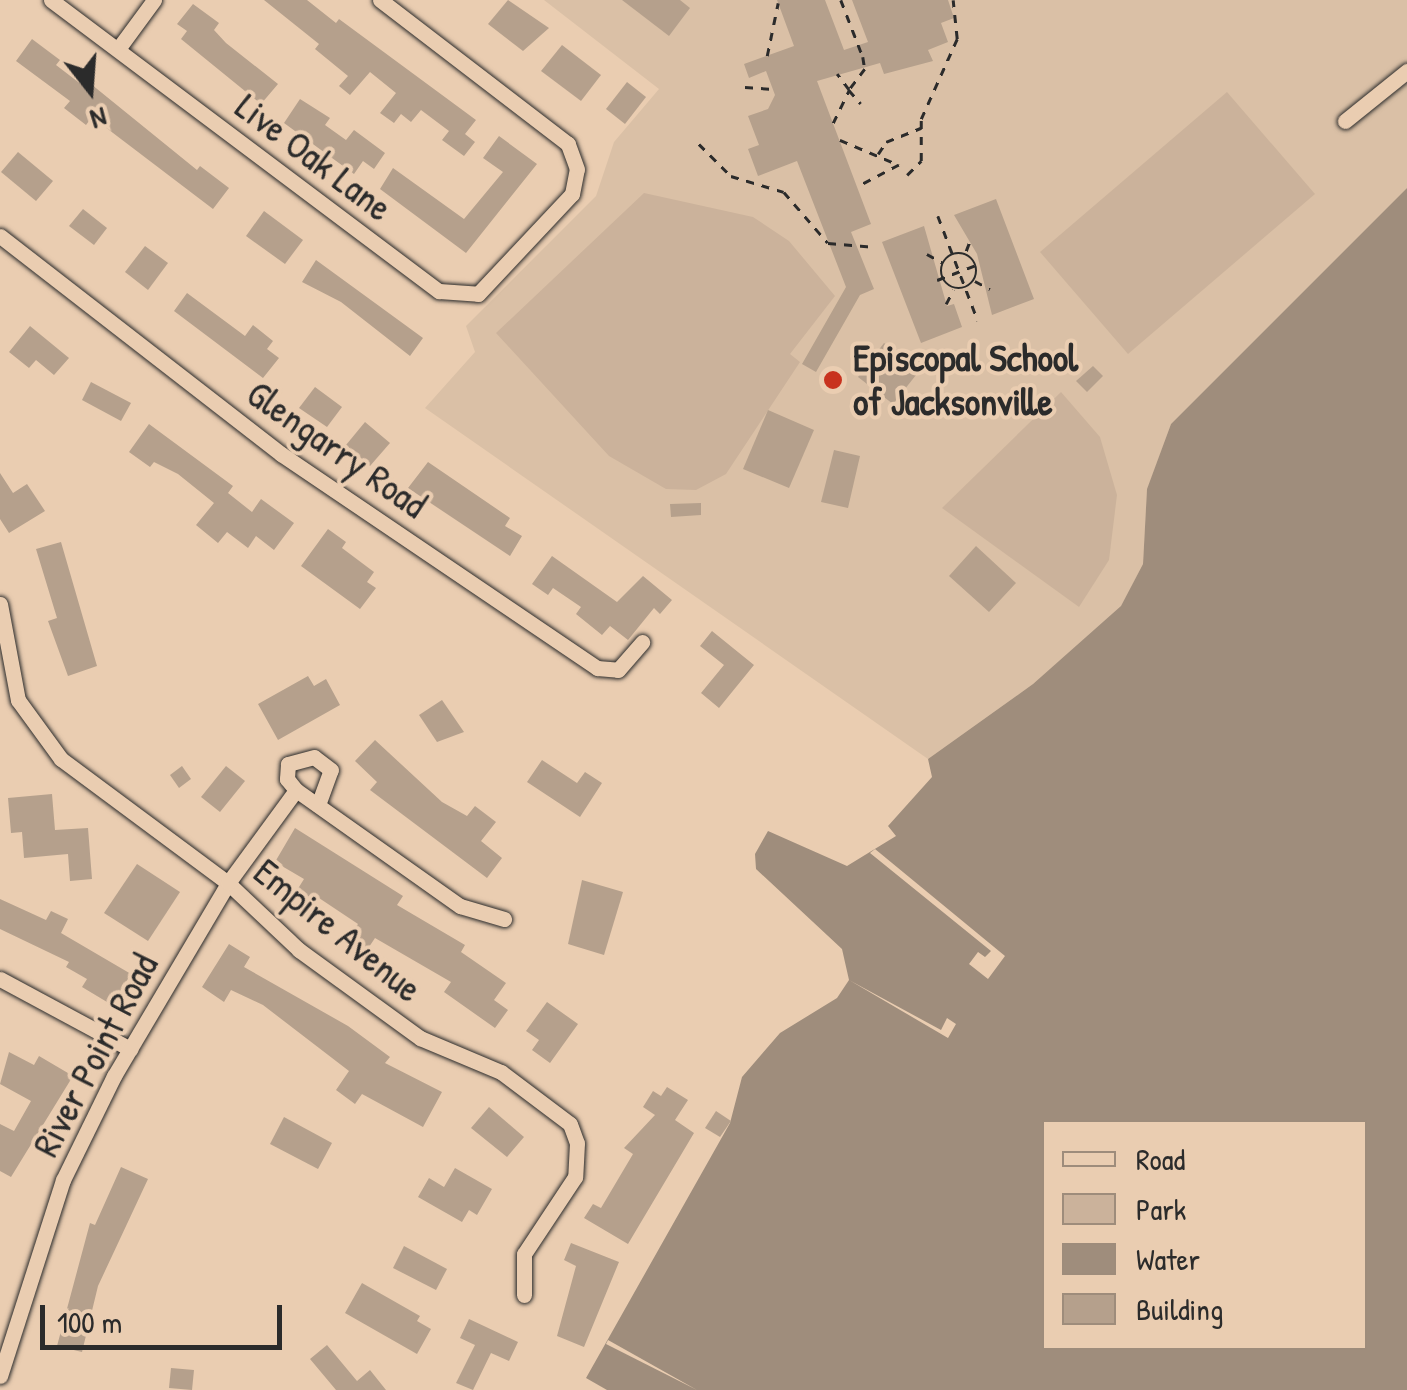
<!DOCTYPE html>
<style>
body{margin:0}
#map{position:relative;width:1407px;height:1390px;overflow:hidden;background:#eacdb1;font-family:"Patrick Hand",sans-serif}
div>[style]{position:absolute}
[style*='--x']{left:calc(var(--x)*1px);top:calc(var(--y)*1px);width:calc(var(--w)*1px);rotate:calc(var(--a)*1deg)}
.built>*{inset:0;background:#dac0a6}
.green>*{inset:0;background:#cbb29b}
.water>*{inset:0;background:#9f8d7c}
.pier>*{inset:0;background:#eacdb1}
.building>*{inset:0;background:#b5a08c}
.path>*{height:2.5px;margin-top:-1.25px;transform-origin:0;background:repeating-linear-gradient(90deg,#2b2b2b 0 8px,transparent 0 16px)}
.path>.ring{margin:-1.25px;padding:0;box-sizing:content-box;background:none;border:2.5px solid #2b2b2b;border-radius:50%}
.roads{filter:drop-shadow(0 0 2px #2b2b2b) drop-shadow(0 0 2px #2b2b2b)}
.minor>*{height:15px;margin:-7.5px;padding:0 7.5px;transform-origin:7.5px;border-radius:7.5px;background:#eacdb1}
.dots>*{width:28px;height:28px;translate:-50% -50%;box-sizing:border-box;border:5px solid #eacdb1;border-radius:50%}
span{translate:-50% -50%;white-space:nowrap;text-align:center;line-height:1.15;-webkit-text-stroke:8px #eacdb1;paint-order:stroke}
.street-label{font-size:38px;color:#2b2b2b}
.poi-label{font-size:38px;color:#2b2b2b;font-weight:700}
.left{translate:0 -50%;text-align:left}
.legend{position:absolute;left:1042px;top:1120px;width:325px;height:230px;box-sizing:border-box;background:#eacdb1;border:2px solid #9e8c7b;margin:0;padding:12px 18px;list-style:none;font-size:30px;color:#2b2b2b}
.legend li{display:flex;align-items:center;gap:20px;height:50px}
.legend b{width:50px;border:2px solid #9e8c7b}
.north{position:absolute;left:40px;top:40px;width:100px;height:100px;-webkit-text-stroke:8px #eacdb1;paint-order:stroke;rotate:163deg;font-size:28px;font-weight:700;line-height:40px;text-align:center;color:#2b2b2b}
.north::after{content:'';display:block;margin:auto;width:35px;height:45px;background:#2b2b2b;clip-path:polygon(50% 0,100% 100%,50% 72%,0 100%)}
.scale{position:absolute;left:40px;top:1305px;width:242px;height:45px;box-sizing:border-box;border:5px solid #2b2b2b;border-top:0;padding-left:12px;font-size:30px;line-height:35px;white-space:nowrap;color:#2b2b2b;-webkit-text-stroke:8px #eacdb1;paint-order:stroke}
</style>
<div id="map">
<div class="built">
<div style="clip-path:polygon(544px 0,1407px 0,1407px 188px,1171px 424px,1147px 490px,1143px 564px,1121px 607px,1033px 684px,928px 759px,425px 408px,475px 352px,466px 326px,596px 196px,614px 142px,659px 89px)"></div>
</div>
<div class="green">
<div style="clip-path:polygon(1227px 92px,1315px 194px,1128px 354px,1040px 252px)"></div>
<div style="clip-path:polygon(644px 193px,753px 217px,789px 241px,835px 296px,790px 354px,800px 362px,726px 474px,696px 490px,666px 489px,609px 456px,496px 333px)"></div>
<div style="clip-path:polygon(1061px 392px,1100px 437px,1117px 495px,1109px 560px,1079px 607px,942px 508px)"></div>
</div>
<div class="water">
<div style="clip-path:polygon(evenodd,1407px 188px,1407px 1390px,607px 1390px,586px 1378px,730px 1123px,742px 1077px,780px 1033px,837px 998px,849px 980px,842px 949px,756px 869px,755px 854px,768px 831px,847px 866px,896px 836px,888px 826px,932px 777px,928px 759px,1033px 684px,1121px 606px,1143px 564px,1147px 489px,1171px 424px,1407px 188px,1044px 1122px,1364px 1122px,1364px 1348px,1044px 1348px,1044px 1122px)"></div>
</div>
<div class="pier">
<div style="clip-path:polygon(875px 849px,1005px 956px,988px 979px,969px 964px,978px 952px,985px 957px,991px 951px,870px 853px)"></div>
<div style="clip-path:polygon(849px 980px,941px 1030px,947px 1018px,956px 1024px,948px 1038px)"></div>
<div style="clip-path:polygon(608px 1340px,697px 1390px,606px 1344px)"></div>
</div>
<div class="building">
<div style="clip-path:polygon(264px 0,307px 0,336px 23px,339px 19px,476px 120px,465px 134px,475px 142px,464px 156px,442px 140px,449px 131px,421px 110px,411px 122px,401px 114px,394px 123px,380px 113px,396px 93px,370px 72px,350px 95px,339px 86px,348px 76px,315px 49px,319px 44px)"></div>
<div style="clip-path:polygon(508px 0,549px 28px,523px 51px,488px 24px)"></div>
<div style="clip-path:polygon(622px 0,680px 0,690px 8px,669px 36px)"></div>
<div style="clip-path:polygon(777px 0,825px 0,844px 50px,868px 42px,852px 0,948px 0,954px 18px,941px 23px,948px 42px,928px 50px,933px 61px,884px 74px,880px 63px,817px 81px,871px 224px,851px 232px,874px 289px,860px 295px,816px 372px,802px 364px,846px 287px,797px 161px,758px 176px,748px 149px,759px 145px,748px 116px,768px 109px,775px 95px,766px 71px,749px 78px,744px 64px,794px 46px)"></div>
<div style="clip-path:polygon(193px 4px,219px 23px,214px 30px,226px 43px,278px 84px,261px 104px,181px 39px,187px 31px,177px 24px)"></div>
<div style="clip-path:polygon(32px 39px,60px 60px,56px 65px,82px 85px,86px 80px,197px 170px,200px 166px,229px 188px,213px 209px,92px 117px,86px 125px,64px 108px,70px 101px,16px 61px)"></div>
<div style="clip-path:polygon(562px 45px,601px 75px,581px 101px,541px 71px)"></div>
<div style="clip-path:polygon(627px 82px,646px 97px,625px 124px,606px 109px)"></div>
<div style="clip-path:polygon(300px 99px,330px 118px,325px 125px,346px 140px,354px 130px,385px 153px,374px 169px,363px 161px,354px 174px,284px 123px)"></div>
<div style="clip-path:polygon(499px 136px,537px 164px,466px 253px,380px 189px,393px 168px,464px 219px,503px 172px,483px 158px)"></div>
<div style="clip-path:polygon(18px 152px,53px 181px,36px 201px,1px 172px)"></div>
<div style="clip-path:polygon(996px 199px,1034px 299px,992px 315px,977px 254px,954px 215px)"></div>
<div style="clip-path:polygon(83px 209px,107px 228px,94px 245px,69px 226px)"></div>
<div style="clip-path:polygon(264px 211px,303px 240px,285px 264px,246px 236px)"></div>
<div style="clip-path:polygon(924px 226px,947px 306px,954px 304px,962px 327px,921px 343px,882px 242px)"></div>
<div style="clip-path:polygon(145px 246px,168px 263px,148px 290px,125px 272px)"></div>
<div style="clip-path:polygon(316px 260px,423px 338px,410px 356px,341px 302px,302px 282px)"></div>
<div style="clip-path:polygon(187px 293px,245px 336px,253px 325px,273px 341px,267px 349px,279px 358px,263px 378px,174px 311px)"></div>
<div style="clip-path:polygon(30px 326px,69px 358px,54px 375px,36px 360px,29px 368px,9px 352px)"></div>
<div style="clip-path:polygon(884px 343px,920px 370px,893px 404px,858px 377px)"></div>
<div style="clip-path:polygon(1093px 366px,1103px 376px,1087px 392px,1076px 381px)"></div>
<div style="clip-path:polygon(91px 382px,131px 403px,121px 421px,82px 400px)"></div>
<div style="clip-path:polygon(315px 387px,342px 407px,327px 427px,299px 408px)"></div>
<div style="clip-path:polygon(768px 410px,814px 430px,789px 488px,743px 469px)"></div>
<div style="clip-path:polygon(365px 422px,390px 443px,370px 466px,346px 445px)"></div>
<div style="clip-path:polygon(149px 424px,233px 486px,228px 493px,252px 512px,261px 499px,294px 523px,274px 550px,256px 536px,248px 548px,227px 532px,218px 543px,196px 525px,214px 503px,178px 474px,154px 462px,150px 467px,129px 452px)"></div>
<div style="clip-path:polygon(834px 450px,860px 456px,848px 508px,821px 502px)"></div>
<div style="clip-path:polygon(428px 462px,510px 518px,505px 526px,522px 536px,510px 556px,408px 488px)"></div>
<div style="clip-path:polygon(0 473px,13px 493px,27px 484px,45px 511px,9px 533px,0 519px)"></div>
<div style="clip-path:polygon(701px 503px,701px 515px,671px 517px,670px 504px)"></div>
<div style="clip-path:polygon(328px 529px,346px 542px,342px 548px,374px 572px,367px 582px,376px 588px,360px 609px,301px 566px)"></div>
<div style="clip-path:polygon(61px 542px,97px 666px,68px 676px,48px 621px,57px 618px,36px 549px)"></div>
<div style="clip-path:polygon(976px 546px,1016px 583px,989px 612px,949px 576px)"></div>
<div style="clip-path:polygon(552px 556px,617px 602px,643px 576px,672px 600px,660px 614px,654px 608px,628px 640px,610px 626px,602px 635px,576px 614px,581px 607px,553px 588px,548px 595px,532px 584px)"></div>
<div style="clip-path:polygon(712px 631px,754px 665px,719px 708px,701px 693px,724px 665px,700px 646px)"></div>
<div style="clip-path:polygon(308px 676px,314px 686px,326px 679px,340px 705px,278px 740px,258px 704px)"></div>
<div style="clip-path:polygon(442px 700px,464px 732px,437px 742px,419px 715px)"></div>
<div style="clip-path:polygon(375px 740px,442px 802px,467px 816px,475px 806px,496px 822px,481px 841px,502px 858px,487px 878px,370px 790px,377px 782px,355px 761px)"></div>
<div style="clip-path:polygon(542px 760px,577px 783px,585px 772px,602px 783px,580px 817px,527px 782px)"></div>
<div style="clip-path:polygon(182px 766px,191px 779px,179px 788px,170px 775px)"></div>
<div style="clip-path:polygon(226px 766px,245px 781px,220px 812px,201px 797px)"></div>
<div style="clip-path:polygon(52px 794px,55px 830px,88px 828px,92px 879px,70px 881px,68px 854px,24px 858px,22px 832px,11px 833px,8px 798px)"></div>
<div style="clip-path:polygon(295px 828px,403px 896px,397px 905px,465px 945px,461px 952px,506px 983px,494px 1000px,508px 1010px,495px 1028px,444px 992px,451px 982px,375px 938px,367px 950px,348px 938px,358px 924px,319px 898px,314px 907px,294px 895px,304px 879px,275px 862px)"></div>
<div style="clip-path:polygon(137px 864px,180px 892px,148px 941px,104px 913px)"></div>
<div style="clip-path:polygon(582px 880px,623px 892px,604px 955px,568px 944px)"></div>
<div style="clip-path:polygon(0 899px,46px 920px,51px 911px,68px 919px,61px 933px,131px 974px,112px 1005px,82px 987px,87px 979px,66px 967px,69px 962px,0 929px)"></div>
<div style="clip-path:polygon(229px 944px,250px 957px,244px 967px,348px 1026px,390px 1057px,385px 1063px,442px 1092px,423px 1127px,362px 1094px,355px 1104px,336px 1090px,349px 1071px,263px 1005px,231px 990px,224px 1002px,202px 987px)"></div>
<div style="clip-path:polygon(547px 1002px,578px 1024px,550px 1063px,532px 1050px,539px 1040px,526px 1031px)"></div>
<div style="clip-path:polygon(9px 1052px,34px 1065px,39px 1056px,73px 1076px,11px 1177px,0 1171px,0 1124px,14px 1131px,31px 1101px,0 1084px)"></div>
<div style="clip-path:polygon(667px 1087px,688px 1100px,675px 1120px,694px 1133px,628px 1244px,584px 1218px,593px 1204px,601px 1208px,633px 1154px,624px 1148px,655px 1115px,643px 1107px,653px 1091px,661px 1096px)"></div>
<div style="clip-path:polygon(489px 1107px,524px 1137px,507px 1157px,471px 1128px)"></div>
<div style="clip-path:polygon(716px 1111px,731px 1121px,720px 1137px,705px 1128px)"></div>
<div style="clip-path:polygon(284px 1117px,332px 1143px,318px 1169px,270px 1144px)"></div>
<div style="clip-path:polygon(121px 1167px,148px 1179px,98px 1286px,82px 1352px,57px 1346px,90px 1223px,95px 1225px)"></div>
<div style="clip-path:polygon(455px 1168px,492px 1189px,477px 1215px,469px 1210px,462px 1222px,418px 1197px,429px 1178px,444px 1187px)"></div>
<div style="clip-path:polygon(571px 1243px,619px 1262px,584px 1347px,557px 1336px,576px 1266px,564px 1260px)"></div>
<div style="clip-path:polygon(404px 1246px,447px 1269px,436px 1290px,393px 1268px)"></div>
<div style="clip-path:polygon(362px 1283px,420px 1316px,417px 1321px,431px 1329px,417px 1354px,345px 1313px)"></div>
<div style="clip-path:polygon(469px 1319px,518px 1342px,509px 1361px,491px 1353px,473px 1390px,456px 1383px,475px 1345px,460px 1338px)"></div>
<div style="clip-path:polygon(327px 1345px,357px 1381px,370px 1370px,386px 1390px,336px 1390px,310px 1359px)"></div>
<div style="clip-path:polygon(171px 1368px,194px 1370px,192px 1390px,169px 1388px)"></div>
</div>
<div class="path">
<div style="--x:841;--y:0;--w:61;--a:68.9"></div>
<div style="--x:863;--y:57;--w:12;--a:81"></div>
<div style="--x:865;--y:69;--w:26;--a:127"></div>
<div style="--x:849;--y:90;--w:18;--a:49"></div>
<div style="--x:767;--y:56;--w:54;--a:-78.3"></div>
<div style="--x:745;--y:87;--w:28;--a:4"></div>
<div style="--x:833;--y:123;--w:37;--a:-64"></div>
<div style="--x:849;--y:90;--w:20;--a:-127"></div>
<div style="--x:840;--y:140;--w:64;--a:23"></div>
<div style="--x:899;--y:165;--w:47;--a:152.4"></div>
<div style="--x:699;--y:144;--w:45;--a:45"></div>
<div style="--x:731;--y:176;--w:55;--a:16.8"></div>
<div style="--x:784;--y:192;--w:67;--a:49.2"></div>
<div style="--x:828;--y:243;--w:48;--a:4.8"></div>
<div style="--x:878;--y:154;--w:14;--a:-56"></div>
<div style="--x:886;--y:142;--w:38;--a:-22"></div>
<div style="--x:907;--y:175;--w:20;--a:-45"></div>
<div style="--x:921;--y:161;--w:42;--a:-90"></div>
<div style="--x:921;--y:119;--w:88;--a:-65.8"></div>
<div style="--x:957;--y:39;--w:39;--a:-96"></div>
<div style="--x:938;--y:216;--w:112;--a:69.1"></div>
<div style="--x:966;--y:251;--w:14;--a:-69"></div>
<div class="ring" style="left:941px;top:253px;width:33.5px;height:33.5px"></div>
<div style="--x:927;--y:254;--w:18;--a:29"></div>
<div style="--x:937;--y:280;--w:47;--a:-21.1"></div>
<div style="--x:975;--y:281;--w:17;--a:28"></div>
<div style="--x:946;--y:304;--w:16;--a:-63"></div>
</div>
<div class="roads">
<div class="minor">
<div style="--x:51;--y:0;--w:485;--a:36.9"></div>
<div style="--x:439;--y:291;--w:39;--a:4"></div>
<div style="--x:478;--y:294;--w:137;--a:-46.8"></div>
<div style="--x:572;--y:194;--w:25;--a:-79"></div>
<div style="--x:577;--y:169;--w:27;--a:-110"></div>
<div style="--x:568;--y:144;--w:237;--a:-142.5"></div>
<div style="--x:118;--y:49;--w:61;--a:-53.7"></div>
<div style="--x:1345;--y:121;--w:80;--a:-38.9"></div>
<div style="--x:0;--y:236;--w:356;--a:37.8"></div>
<div style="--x:281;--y:454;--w:382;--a:34.1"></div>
<div style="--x:597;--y:668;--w:21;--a:5"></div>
<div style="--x:618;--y:670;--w:37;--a:-49"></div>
<div style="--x:0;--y:604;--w:98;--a:79.4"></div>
<div style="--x:18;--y:700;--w:73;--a:53.9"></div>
<div style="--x:61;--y:759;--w:208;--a:36.6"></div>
<div style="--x:228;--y:883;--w:98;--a:43.3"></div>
<div style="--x:299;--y:950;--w:150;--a:36"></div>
<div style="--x:420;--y:1038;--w:88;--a:22.8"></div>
<div style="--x:501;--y:1072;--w:86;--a:37"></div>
<div style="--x:570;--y:1124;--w:20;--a:70"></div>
<div style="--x:577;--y:1143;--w:34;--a:93"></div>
<div style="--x:575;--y:1177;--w:92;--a:123.5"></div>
<div style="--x:524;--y:1254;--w:41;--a:90"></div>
<div style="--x:318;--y:805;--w:37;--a:-70"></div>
<div style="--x:331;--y:770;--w:21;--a:-143"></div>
<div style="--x:314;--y:757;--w:27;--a:165"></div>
<div style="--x:288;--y:764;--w:15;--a:94"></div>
<div style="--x:287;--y:779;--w:14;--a:51"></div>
<div style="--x:296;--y:790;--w:201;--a:35.3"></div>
<div style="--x:460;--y:906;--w:46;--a:16.5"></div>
<div style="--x:0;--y:979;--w:148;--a:28.3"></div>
<div style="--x:0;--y:1376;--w:206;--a:-72.2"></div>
<div style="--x:63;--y:1180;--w:116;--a:-63.9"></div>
<div style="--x:114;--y:1076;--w:224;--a:-59.4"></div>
<div style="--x:228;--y:883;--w:115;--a:-53.8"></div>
</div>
</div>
<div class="dots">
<div style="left:833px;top:380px;background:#c8321e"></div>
</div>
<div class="street-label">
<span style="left:314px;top:157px;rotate:37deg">Live Oak Lane</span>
<span style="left:337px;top:449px;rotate:35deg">Glengarry Road</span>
<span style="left:338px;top:930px;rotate:39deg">Empire Avenue</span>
<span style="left:95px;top:1055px;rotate:-62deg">River Point Road</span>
</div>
<div class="poi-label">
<span class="left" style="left:853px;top:380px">Episcopal School<br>of Jacksonville</span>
</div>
<ul class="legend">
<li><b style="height:12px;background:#eacdb1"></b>Road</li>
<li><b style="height:28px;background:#cbb29b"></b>Park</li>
<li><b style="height:28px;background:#9f8d7c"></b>Water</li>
<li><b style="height:28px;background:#b5a08c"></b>Building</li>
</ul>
<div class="north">N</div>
<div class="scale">100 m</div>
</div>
